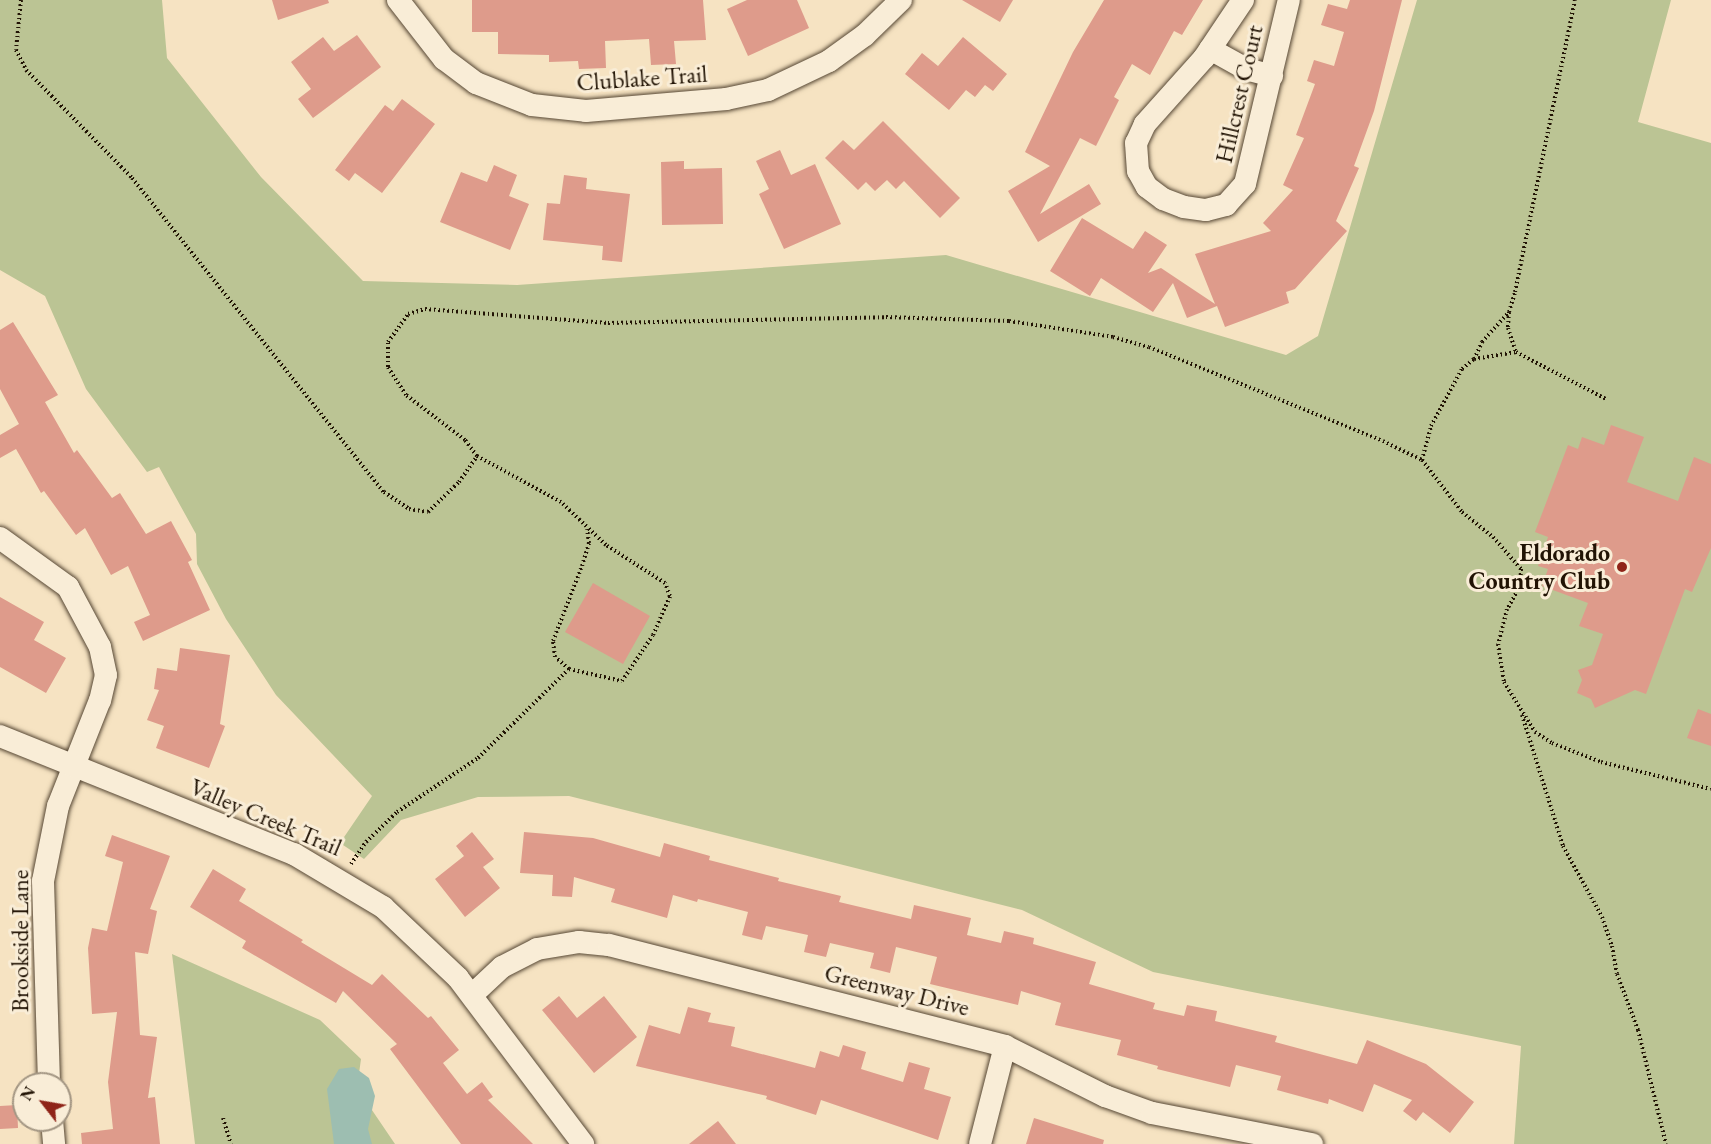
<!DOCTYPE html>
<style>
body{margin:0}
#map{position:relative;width:1711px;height:1144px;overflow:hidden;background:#f6e3c2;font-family:"EB Garamond",serif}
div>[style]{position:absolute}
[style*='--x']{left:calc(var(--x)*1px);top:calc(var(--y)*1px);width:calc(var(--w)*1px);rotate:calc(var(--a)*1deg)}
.green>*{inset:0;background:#bbc494}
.water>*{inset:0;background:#9dbeb1}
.building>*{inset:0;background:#de9b8b}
.path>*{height:4px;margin-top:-2px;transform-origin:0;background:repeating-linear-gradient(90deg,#211304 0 1.5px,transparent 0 4.5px)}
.roads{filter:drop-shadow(0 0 2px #564734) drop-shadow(0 0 2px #564734)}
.minor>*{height:22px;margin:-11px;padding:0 11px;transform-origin:11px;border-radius:11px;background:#f9edd7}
.dots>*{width:16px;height:16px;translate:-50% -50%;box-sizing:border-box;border:3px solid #f9edd7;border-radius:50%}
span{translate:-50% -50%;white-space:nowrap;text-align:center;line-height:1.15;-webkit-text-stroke:6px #f9edd7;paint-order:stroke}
.street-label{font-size:24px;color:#211304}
.poi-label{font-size:24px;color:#211304;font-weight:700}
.right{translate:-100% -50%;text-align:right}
.north{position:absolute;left:12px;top:1072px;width:60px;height:60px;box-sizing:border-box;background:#f9edd7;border:2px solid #a39683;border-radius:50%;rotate:301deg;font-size:16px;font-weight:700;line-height:24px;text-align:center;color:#211304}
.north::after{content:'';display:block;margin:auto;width:21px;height:27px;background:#8f2418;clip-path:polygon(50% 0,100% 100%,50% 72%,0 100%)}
</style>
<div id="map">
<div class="green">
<div style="clip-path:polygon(0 0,162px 0,167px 58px,261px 177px,363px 281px,517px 285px,946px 255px,1286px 355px,1318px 336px,1417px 0,1671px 0,1638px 122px,1711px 143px,1711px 1144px,1514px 1144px,1521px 1046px,1153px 972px,1022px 910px,569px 796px,478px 797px,401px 820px,364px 859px,340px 843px,372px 796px,276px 695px,226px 619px,197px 564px,196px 534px,159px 467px,147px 472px,86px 389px,45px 296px,0 270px)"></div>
<div style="clip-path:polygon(172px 954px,320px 1020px,361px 1059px,357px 1088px,395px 1144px,195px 1144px)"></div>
</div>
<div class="water">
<div style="clip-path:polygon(354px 1067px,369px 1078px,375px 1096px,368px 1129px,372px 1144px,334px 1144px,327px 1089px,339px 1069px)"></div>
</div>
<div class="building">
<div style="clip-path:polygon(272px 0,328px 0,329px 3px,278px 20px)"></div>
<div style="clip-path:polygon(472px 0,703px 0,706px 40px,674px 41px,676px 64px,651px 65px,649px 39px,605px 41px,606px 68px,579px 69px,578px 61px,549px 62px,549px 55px,498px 54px,498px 32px,472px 32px)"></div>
<div style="clip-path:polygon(747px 0,797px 0,809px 28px,748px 56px,727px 9px)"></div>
<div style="clip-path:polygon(962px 0,1013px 0,1000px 22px)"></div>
<div style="clip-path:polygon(1104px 0,1203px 0,1182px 35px,1174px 31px,1150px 75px,1132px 64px,1114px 97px,1119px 100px,1096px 146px,1080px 138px,1040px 214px,1089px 184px,1101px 204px,1038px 242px,1008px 191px,1050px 166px,1025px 152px,1073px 52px)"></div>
<div style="clip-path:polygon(1350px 0,1402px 0,1374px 111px,1354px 166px,1359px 168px,1336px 221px,1347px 231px,1295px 289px,1286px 292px,1289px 303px,1225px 327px,1217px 306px,1187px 318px,1173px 283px,1153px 312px,1101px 278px,1090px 296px,1050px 271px,1082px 218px,1133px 249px,1145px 231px,1167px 245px,1148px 273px,1161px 268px,1215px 304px,1195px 254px,1271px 231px,1263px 223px,1293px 190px,1283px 185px,1304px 138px,1296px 135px,1315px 84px,1307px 81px,1314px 60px,1334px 66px,1344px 32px,1321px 25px,1328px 4px,1347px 9px)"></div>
<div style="clip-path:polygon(357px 35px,381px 67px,313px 118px,298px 99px,311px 89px,291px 62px,323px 37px,334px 51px)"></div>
<div style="clip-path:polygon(963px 37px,1007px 74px,993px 91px,985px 85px,975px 97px,966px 90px,949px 110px,905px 74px,922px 53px,938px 66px)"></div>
<div style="clip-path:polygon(402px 99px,435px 124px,382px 193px,355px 173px,349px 181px,335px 170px,385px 105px,393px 111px)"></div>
<div style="clip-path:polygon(883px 121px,960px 198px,940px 218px,904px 181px,896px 189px,887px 180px,875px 191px,866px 182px,858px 190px,825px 158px,843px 140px,854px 150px)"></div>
<div style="clip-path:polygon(780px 150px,791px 175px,815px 164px,841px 224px,784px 249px,759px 194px,769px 189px,756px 161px)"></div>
<div style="clip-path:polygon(684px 161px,684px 169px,722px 168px,723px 224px,662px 225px,661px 162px)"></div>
<div style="clip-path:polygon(494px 165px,517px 175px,509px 196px,529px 204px,510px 250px,440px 222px,461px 172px,487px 182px)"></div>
<div style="clip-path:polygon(564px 175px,587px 178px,586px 189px,630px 194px,622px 262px,602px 260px,603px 246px,543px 240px,547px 203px,560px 204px)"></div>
<div style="clip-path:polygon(13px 322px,58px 395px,45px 402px,74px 453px,77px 450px,112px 498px,120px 493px,146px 534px,171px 521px,192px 560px,188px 562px,210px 610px,143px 641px,134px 622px,150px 615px,128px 566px,111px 575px,85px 528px,76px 535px,44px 491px,41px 493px,16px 449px,0 458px,0 435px,19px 424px,0 389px,0 330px)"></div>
<div style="clip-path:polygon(1611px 425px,1644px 437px,1627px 482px,1678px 501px,1694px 457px,1711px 464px,1711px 548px,1692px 592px,1685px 589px,1646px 694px,1635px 690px,1595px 708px,1591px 699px,1577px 693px,1582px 680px,1578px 670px,1592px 665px,1603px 634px,1579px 626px,1588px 603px,1542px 586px,1548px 569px,1538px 566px,1548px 537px,1535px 532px,1568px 445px,1578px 449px,1582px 437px,1604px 445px)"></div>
<div style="clip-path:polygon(593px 583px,650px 616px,623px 664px,565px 632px)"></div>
<div style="clip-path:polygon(0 597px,44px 622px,34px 640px,66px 658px,46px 693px,0 667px)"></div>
<div style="clip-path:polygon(180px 648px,230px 655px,220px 724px,225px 726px,209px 768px,156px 748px,164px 726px,147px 720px,159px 690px,154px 689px,157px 668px,177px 671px)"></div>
<div style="clip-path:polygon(1698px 709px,1711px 714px,1711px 746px,1687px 738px)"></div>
<div style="clip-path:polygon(472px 832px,494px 859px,483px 867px,500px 888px,465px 917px,435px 879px,464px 856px,456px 846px)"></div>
<div style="clip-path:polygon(524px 832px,593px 838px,660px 857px,664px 843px,710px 856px,709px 860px,779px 878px,778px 881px,841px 896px,839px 902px,911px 919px,914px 905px,971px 918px,967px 935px,1001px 943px,1004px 931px,1034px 938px,1033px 944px,1096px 962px,1089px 984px,1155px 1003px,1153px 1009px,1184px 1016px,1187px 1005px,1217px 1011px,1215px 1021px,1277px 1036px,1275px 1042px,1357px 1064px,1367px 1040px,1426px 1064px,1474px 1102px,1450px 1133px,1423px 1112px,1416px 1121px,1403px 1111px,1412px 1100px,1374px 1084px,1363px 1112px,1329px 1099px,1328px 1104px,1277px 1090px,1281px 1076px,1236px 1065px,1230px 1087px,1157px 1069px,1158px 1066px,1117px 1055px,1121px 1040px,1055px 1025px,1061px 1003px,1021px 991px,1018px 1005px,930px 984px,937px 957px,896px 947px,890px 973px,870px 968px,874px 953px,830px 943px,826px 957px,804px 952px,808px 935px,766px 926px,762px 940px,742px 935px,748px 912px,698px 899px,697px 902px,673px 895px,667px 918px,611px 902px,615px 889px,574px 877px,572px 897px,552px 896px,553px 875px,520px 873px)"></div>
<div style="clip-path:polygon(112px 835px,170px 856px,150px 909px,157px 911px,148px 954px,135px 952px,140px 1035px,157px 1037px,148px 1098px,155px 1097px,160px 1144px,82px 1144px,81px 1133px,113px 1129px,108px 1082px,117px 1012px,92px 1014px,88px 948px,92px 928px,107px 931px,123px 862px,105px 856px)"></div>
<div style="clip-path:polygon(213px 869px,246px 889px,239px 901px,303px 940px,301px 942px,372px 985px,382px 974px,428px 1018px,431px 1016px,459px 1050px,443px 1063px,467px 1094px,482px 1082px,493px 1097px,488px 1100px,533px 1144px,461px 1144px,390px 1049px,397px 1044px,343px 991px,336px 1003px,242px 948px,246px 941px,190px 907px)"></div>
<div style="clip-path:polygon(559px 996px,577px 1018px,604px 996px,637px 1037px,594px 1073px,542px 1010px)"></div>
<div style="clip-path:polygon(688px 1007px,711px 1013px,708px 1022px,735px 1027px,731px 1046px,815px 1068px,820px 1051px,839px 1057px,843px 1045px,866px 1052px,861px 1069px,903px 1082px,909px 1062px,930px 1068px,924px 1089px,951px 1097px,938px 1140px,821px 1100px,816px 1115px,766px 1099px,767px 1096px,636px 1066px,649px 1025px,680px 1034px)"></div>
<div style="clip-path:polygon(17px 1105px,18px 1128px,0 1129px,0 1106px)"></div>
<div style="clip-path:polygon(1034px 1118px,1104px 1140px,1103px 1144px,1026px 1144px)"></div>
<div style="clip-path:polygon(718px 1121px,736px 1144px,689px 1144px)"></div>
</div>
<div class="path">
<div style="--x:21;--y:0;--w:50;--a:95.7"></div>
<div style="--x:16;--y:50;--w:22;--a:63"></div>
<div style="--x:26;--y:70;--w:151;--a:45.5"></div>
<div style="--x:132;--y:178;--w:403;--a:51.3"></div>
<div style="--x:384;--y:492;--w:30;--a:34"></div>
<div style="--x:409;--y:509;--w:19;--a:9"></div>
<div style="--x:428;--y:512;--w:43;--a:-44.1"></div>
<div style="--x:459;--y:482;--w:32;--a:-55"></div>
<div style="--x:1509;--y:312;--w:16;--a:94"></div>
<div style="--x:1508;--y:328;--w:25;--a:72"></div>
<div style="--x:1516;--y:352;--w:102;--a:27.6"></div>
<div style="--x:1474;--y:359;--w:19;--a:-65"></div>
<div style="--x:1482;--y:342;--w:40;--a:-48"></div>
<div style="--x:1509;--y:312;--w:21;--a:-73"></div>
<div style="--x:1515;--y:292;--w:298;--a:-78.4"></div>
<div style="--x:1422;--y:460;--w:35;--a:-75"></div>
<div style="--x:1431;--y:426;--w:65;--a:-61.5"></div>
<div style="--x:1462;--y:369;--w:16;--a:-40"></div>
<div style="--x:1474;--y:359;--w:43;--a:-9.5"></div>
<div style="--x:569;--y:669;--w:18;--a:-139"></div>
<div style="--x:555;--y:657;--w:16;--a:-97"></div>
<div style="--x:553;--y:641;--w:80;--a:-68.9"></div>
<div style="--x:582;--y:566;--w:24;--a:-73"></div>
<div style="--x:589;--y:543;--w:14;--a:-98"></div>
<div style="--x:1522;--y:715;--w:137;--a:72.6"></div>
<div style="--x:1563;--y:846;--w:81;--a:61.2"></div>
<div style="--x:1602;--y:917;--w:31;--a:71"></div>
<div style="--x:1612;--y:946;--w:28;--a:80"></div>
<div style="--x:1617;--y:974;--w:60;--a:69.4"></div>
<div style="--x:1638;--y:1030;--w:117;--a:76.2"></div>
<div style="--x:351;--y:864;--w:27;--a:-56"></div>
<div style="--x:366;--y:842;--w:43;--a:-44.1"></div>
<div style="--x:397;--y:812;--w:97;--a:-33.7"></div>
<div style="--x:478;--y:758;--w:127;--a:-44.4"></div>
<div style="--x:569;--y:669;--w:54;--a:12.8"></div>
<div style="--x:622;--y:681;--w:55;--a:-56"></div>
<div style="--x:653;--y:635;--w:43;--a:-66.4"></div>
<div style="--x:670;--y:596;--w:14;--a:-111"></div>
<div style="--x:665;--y:583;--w:70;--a:-147.2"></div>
<div style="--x:606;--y:545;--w:62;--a:-136.3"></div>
<div style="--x:561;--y:502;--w:96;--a:-151.3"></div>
<div style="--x:477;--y:456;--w:20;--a:-127"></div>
<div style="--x:465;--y:440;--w:74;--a:-142.7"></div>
<div style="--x:406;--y:395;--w:33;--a:-123"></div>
<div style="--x:388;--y:367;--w:25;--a:-90"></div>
<div style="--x:388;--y:342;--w:34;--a:-54"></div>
<div style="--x:408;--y:314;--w:18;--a:-16"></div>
<div style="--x:425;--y:309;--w:184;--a:4.4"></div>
<div style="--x:608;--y:323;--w:278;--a:-1.2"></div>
<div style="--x:886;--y:317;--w:123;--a:1.9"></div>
<div style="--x:1009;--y:321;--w:105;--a:8.7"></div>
<div style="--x:1113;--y:337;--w:37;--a:16"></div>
<div style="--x:1149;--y:347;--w:252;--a:21.9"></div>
<div style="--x:1383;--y:441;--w:43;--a:26"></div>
<div style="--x:1422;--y:460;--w:66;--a:52.4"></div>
<div style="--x:1462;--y:512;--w:40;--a:39"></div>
<div style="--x:1493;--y:537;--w:43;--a:48.8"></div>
<div style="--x:1521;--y:569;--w:17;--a:93"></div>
<div style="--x:1520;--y:586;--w:26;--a:119"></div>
<div style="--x:1507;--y:609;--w:36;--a:104"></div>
<div style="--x:1498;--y:644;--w:38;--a:81"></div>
<div style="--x:1504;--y:682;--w:59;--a:58.2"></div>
<div style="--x:1535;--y:732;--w:20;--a:33"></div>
<div style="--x:1552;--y:743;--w:53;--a:21.2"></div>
<div style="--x:1601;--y:762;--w:113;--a:13.8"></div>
<div style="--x:223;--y:1118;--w:27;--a:73"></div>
</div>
<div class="roads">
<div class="minor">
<div style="--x:398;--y:0;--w:75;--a:52.1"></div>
<div style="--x:444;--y:59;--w:40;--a:37"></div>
<div style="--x:476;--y:83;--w:60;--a:21.4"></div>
<div style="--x:532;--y:105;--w:54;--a:6.3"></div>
<div style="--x:586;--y:111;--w:141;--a:-4.9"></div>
<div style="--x:726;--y:99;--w:43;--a:-12.1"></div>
<div style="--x:768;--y:90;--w:68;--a:-25.4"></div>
<div style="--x:829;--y:61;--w:44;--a:-35.8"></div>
<div style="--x:865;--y:35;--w:50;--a:-44.2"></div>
<div style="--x:1243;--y:0;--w:70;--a:123.9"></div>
<div style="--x:1204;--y:58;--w:89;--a:131.8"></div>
<div style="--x:1145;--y:124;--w:21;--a:115"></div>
<div style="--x:1136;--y:143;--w:28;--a:86"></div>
<div style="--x:1138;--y:171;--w:18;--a:61"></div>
<div style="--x:1147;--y:187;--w:20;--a:37"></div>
<div style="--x:1163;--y:199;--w:22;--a:21"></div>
<div style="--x:1184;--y:207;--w:22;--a:8"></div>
<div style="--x:1206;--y:210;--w:21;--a:-14"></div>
<div style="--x:1226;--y:205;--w:28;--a:-48"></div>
<div style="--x:1245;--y:184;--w:189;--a:-76.6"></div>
<div style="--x:1210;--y:49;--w:41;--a:29.1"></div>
<div style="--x:1246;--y:69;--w:27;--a:15"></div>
<div style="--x:0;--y:538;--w:84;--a:35.8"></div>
<div style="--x:68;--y:587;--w:68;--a:61.9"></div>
<div style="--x:100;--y:647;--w:29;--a:78"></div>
<div style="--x:106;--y:675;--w:26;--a:103"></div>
<div style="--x:100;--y:700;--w:114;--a:111.6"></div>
<div style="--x:58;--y:806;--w:76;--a:101.3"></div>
<div style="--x:43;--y:881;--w:203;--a:88.3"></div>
<div style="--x:0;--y:736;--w:317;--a:21.9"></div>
<div style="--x:294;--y:854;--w:104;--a:30.8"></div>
<div style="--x:383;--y:907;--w:103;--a:43.4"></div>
<div style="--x:458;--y:978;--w:208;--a:53"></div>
<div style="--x:472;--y:995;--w:41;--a:-43"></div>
<div style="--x:502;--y:967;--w:39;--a:-27"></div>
<div style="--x:537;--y:949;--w:43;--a:-9.5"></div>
<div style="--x:579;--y:942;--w:30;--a:6"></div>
<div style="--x:609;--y:945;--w:409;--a:14.3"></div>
<div style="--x:1005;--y:1046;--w:112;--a:26.6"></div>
<div style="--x:1105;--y:1096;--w:50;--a:19.9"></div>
<div style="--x:1152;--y:1113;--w:163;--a:11"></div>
<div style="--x:52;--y:1120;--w:24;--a:85"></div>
<div style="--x:980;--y:1144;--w:101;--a:-75.7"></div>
</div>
</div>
<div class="dots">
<div style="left:1622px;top:567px;background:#8f2418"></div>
</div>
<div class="street-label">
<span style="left:642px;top:78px;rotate:-4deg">Clublake Trail</span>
<span style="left:1239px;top:94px;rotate:-77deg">Hillcrest Court</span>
<span style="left:266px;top:817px;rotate:23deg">Valley Creek Trail</span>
<span style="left:20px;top:941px;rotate:-90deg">Brookside Lane</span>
<span style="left:897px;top:990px;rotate:14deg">Greenway Drive</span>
</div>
<div class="poi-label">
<span class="right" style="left:1610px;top:567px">Eldorado<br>Country Club</span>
</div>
<div class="north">N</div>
</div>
